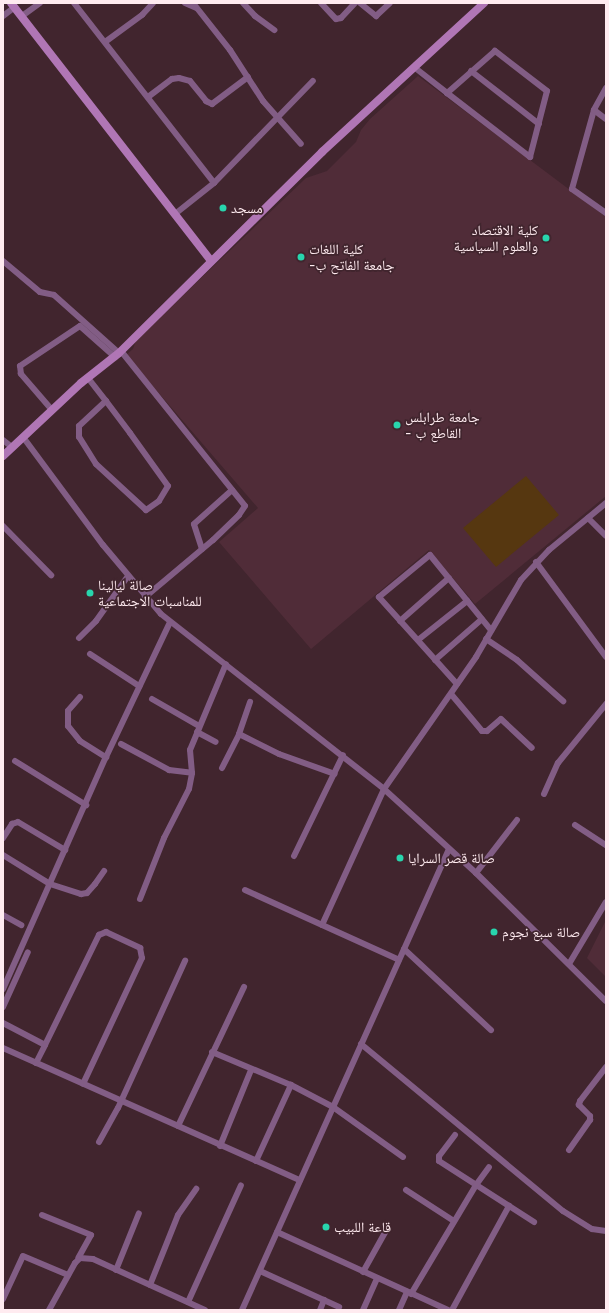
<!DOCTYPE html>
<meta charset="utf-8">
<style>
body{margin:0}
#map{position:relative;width:609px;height:1313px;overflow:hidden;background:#41252e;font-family:Inter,"Noto Naskh Arabic",sans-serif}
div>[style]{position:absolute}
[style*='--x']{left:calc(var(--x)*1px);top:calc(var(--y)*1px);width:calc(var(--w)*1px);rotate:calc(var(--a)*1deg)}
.built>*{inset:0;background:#502c38}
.green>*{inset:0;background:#563710}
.street>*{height:6px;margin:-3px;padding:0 3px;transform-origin:3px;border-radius:3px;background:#825d85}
.secondary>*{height:8px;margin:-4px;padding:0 4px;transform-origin:4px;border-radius:4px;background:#b076b5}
.dots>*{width:11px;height:11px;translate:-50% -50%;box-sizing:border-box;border:2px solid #41252e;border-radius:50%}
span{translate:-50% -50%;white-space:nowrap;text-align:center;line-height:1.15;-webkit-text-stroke:3.5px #41252e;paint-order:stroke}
.poi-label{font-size:14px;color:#ffebf0}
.left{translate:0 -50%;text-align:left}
.right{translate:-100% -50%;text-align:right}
.frame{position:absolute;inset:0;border:4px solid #ffebf0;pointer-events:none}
</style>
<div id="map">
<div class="built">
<div style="clip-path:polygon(418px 76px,606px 217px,606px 496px,475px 604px,429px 550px,311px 649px,219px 542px,258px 508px,126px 355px,133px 349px,136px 340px,306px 178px,327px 171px,356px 142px,361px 130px,370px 119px)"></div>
<div style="clip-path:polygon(606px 920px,606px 977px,587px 958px)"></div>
</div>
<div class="green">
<div style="clip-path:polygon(526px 476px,559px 515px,496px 567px,463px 528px)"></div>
</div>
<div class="street">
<div style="--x:74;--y:3;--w:228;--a:52.1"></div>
<div style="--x:185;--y:3;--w:12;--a:24"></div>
<div style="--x:193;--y:3;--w:60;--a:51.8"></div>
<div style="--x:230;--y:50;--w:61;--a:57.1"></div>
<div style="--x:263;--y:101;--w:57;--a:48.5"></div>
<div style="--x:243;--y:3;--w:18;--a:47"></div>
<div style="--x:255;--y:16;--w:24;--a:36"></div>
<div style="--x:321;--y:3;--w:22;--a:47"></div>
<div style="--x:336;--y:19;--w:5;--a:-11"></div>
<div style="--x:341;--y:18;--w:21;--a:-47"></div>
<div style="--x:360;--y:3;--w:21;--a:39"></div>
<div style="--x:376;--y:16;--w:19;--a:-43"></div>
<div style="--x:3;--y:16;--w:15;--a:-37"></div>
<div style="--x:22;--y:16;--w:22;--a:-36"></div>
<div style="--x:105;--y:42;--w:46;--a:-36.1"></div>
<div style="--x:142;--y:15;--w:16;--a:-47"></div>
<div style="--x:414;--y:67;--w:42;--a:38.2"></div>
<div style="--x:447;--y:93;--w:105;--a:37.6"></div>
<div style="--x:530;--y:157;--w:68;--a:-75.6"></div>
<div style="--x:547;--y:91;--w:66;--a:-142.4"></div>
<div style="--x:495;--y:51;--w:64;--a:138.8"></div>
<div style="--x:471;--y:71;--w:86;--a:37.9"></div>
<div style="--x:606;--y:88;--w:25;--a:119"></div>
<div style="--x:594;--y:110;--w:82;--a:105.6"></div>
<div style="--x:572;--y:189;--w:42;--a:35.2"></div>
<div style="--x:148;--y:97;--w:30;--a:-37"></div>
<div style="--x:172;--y:79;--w:7;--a:-8"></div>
<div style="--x:179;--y:78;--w:11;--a:15"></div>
<div style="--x:190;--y:81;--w:26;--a:51"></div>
<div style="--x:206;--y:101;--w:7;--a:27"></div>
<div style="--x:212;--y:104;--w:45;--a:-36.9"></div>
<div style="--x:594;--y:110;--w:15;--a:37"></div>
<div style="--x:175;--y:214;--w:50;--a:-38.5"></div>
<div style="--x:214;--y:183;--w:142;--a:-45.9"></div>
<div style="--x:3;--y:261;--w:48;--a:40"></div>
<div style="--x:40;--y:292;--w:14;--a:12"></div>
<div style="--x:54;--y:295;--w:87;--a:41.7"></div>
<div style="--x:121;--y:351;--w:198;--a:51.3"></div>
<div style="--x:245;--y:506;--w:11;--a:124"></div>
<div style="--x:239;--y:515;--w:36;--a:136"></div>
<div style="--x:213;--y:540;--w:89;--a:140"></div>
<div style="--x:88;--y:378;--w:29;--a:52"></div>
<div style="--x:106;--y:401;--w:40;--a:53"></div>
<div style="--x:130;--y:433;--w:65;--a:54.4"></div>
<div style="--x:168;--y:486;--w:17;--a:121"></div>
<div style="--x:159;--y:501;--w:16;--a:145"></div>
<div style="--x:146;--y:510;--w:68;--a:-137.4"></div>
<div style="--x:96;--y:464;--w:32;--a:-122"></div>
<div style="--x:79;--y:437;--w:11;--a:-90"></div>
<div style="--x:79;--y:426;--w:37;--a:-43"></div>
<div style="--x:52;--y:410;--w:48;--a:-130.7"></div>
<div style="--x:21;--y:374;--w:8;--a:-97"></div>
<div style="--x:20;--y:366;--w:72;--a:-33.7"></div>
<div style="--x:80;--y:326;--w:47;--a:41.5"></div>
<div style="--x:23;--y:437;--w:134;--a:53.5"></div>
<div style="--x:103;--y:545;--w:90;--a:50"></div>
<div style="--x:161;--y:614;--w:283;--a:38.1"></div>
<div style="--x:384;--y:789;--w:125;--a:42.4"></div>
<div style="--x:476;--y:873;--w:182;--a:44.6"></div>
<div style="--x:3;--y:440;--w:11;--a:38"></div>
<div style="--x:588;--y:518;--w:25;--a:45"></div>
<div style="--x:3;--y:526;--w:69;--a:45.6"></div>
<div style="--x:202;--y:549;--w:26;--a:-108"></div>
<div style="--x:194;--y:524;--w:51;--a:-41.8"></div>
<div style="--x:536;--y:562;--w:118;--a:53.6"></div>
<div style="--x:400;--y:621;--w:65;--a:-41.3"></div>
<div style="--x:79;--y:638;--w:24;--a:-45"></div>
<div style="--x:96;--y:621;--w:55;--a:-54.6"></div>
<div style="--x:486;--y:639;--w:37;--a:34"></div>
<div style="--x:517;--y:660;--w:62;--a:41.7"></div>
<div style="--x:418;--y:640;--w:63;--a:-38.5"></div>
<div style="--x:90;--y:654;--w:59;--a:33.1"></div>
<div style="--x:435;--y:660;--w:62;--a:-41.1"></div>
<div style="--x:457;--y:684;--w:117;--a:-131.9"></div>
<div style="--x:379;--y:597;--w:66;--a:-39.5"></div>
<div style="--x:430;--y:555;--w:97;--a:50.9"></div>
<div style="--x:451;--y:694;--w:48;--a:50"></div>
<div style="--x:482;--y:731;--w:5;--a:0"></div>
<div style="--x:487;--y:731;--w:18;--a:-41"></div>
<div style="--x:501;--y:719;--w:42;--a:43.1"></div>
<div style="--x:80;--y:697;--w:18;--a:131"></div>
<div style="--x:68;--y:711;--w:15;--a:90"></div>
<div style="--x:68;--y:726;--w:19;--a:51"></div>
<div style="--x:80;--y:741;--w:31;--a:32"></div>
<div style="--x:152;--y:699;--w:54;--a:29.9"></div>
<div style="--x:197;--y:732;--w:21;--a:28"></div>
<div style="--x:239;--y:734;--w:45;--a:26.6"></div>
<div style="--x:279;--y:754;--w:59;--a:19.7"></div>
<div style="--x:121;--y:744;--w:55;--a:28.4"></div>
<div style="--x:169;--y:770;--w:23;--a:7"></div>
<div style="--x:15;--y:761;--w:84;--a:31.8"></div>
<div style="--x:222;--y:768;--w:38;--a:-63"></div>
<div style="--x:239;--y:734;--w:34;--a:-71"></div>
<div style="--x:544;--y:794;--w:34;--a:-66"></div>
<div style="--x:558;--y:763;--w:76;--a:-50.9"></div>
<div style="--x:575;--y:825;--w:37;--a:33"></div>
<div style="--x:3;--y:838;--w:17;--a:-57"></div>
<div style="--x:12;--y:824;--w:6;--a:-18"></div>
<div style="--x:18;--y:822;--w:55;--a:30.8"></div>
<div style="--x:3;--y:855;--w:55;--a:31.7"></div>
<div style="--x:50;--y:884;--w:33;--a:18"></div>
<div style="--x:81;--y:894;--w:6;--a:-9"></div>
<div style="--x:87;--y:893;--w:12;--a:-48"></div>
<div style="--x:95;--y:884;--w:16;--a:-55"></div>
<div style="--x:294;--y:856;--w:112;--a:-64.1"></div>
<div style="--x:476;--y:873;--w:67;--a:-52.3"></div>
<div style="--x:245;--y:890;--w:169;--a:24.4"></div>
<div style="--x:140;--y:899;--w:66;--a:-68.5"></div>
<div style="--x:164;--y:838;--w:55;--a:-63"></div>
<div style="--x:189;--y:789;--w:16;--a:-79"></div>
<div style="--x:192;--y:773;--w:23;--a:-95"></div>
<div style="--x:190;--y:750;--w:93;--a:-67.3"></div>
<div style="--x:3;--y:915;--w:21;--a:29"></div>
<div style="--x:322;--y:925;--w:149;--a:-65.5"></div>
<div style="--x:384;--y:789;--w:161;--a:-55.1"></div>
<div style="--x:476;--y:657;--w:89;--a:-59.7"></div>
<div style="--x:521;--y:580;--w:41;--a:-47"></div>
<div style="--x:549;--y:550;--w:74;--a:-39.5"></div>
<div style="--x:404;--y:949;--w:119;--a:43"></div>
<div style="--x:569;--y:964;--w:72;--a:-59.2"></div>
<div style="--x:3;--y:989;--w:254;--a:-66.1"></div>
<div style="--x:106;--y:757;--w:149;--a:-64.6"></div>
<div style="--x:3;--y:1007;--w:60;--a:-65.6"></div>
<div style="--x:3;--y:1023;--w:47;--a:27.6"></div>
<div style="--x:45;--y:1045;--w:123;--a:-63.9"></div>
<div style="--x:99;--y:935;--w:8;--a:-23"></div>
<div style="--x:106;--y:932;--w:38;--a:25"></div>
<div style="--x:140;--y:948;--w:10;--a:79"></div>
<div style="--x:142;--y:958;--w:139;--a:115.1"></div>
<div style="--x:361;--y:1044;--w:262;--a:39.6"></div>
<div style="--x:563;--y:1211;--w:34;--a:32"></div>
<div style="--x:592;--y:1229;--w:14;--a:8"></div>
<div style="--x:3;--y:1048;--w:325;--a:24"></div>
<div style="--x:212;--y:1052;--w:86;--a:22.7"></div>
<div style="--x:291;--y:1085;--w:47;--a:27.6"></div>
<div style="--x:333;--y:1107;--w:86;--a:35.5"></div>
<div style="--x:36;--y:1063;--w:20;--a:-63"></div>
<div style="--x:178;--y:1126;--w:154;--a:-64.6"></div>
<div style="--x:455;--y:1135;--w:26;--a:127"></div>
<div style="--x:439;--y:1156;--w:5;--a:90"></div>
<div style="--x:439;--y:1161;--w:113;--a:32.7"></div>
<div style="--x:99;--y:1142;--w:39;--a:-61"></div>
<div style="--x:118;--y:1108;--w:162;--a:-65.5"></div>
<div style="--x:220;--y:1146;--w:82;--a:-67.8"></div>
<div style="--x:569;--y:1150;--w:37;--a:-55"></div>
<div style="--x:590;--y:1120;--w:4;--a:-90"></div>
<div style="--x:590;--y:1116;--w:16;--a:-135"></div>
<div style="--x:579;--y:1105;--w:4;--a:-76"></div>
<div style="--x:580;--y:1101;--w:43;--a:-52.6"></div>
<div style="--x:256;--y:1161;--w:84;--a:-65.3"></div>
<div style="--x:406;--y:1190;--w:57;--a:32.9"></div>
<div style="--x:42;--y:1215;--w:53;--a:22.2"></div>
<div style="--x:91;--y:1235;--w:26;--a:119"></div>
<div style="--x:277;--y:1232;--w:188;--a:24.5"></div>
<div style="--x:116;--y:1270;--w:61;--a:-68"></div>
<div style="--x:260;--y:1271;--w:87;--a:24.5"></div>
<div style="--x:363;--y:1272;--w:51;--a:-60.9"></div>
<div style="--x:150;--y:1285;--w:75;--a:-68.2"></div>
<div style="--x:178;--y:1215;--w:32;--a:-55"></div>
<div style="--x:411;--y:1294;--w:127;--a:-59.2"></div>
<div style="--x:476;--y:1185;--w:22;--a:-54"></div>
<div style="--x:3;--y:1299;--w:47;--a:-65.1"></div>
<div style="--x:23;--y:1256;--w:49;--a:22.9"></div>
<div style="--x:188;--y:1302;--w:128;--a:-65.6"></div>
<div style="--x:49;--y:1310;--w:54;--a:-61"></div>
<div style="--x:75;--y:1263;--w:7;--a:-45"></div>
<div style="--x:80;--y:1258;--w:13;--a:4"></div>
<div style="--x:93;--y:1259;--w:123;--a:24.5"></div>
<div style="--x:242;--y:1310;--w:505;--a:-65.82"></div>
<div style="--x:320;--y:1310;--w:11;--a:-68"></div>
<div style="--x:363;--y:1310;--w:35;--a:-66"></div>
<div style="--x:399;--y:1310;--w:20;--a:-66"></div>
<div style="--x:452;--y:1310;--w:119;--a:-61.3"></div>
</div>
<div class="secondary">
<div style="--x:11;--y:3;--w:326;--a:52.2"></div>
<div style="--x:3;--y:456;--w:107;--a:-43.1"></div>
<div style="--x:81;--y:383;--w:48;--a:-38.3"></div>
<div style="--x:119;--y:353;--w:286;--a:-44.7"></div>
<div style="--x:322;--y:152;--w:220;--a:-42.6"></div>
</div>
<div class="dots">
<div style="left:223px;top:208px;background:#28d5ad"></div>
<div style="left:546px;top:238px;background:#28d5ad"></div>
<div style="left:301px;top:257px;background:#28d5ad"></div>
<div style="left:397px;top:425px;background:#28d5ad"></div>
<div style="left:90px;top:593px;background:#28d5ad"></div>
<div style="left:400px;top:858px;background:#28d5ad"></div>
<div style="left:494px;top:932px;background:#28d5ad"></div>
<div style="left:326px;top:1227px;background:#28d5ad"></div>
</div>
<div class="poi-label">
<span class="left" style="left:231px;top:208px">مسجد</span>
<span class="right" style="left:538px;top:238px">كلية الاقتصاد<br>والعلوم السياسية</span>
<span class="left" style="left:309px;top:257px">كلية اللغات<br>-جامعة الفاتح ب</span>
<span class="left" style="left:405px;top:425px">جامعة طرابلس<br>- القاطع ب</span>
<span class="left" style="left:98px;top:593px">صالة ليالينا<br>للمناسبات الاجتماعية</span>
<span class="left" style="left:408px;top:858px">صالة قصر السرايا</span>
<span class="left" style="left:502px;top:932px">صالة سبع نجوم</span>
<span class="left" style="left:334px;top:1227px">قاعة اللبيب</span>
</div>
<div class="frame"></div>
</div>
